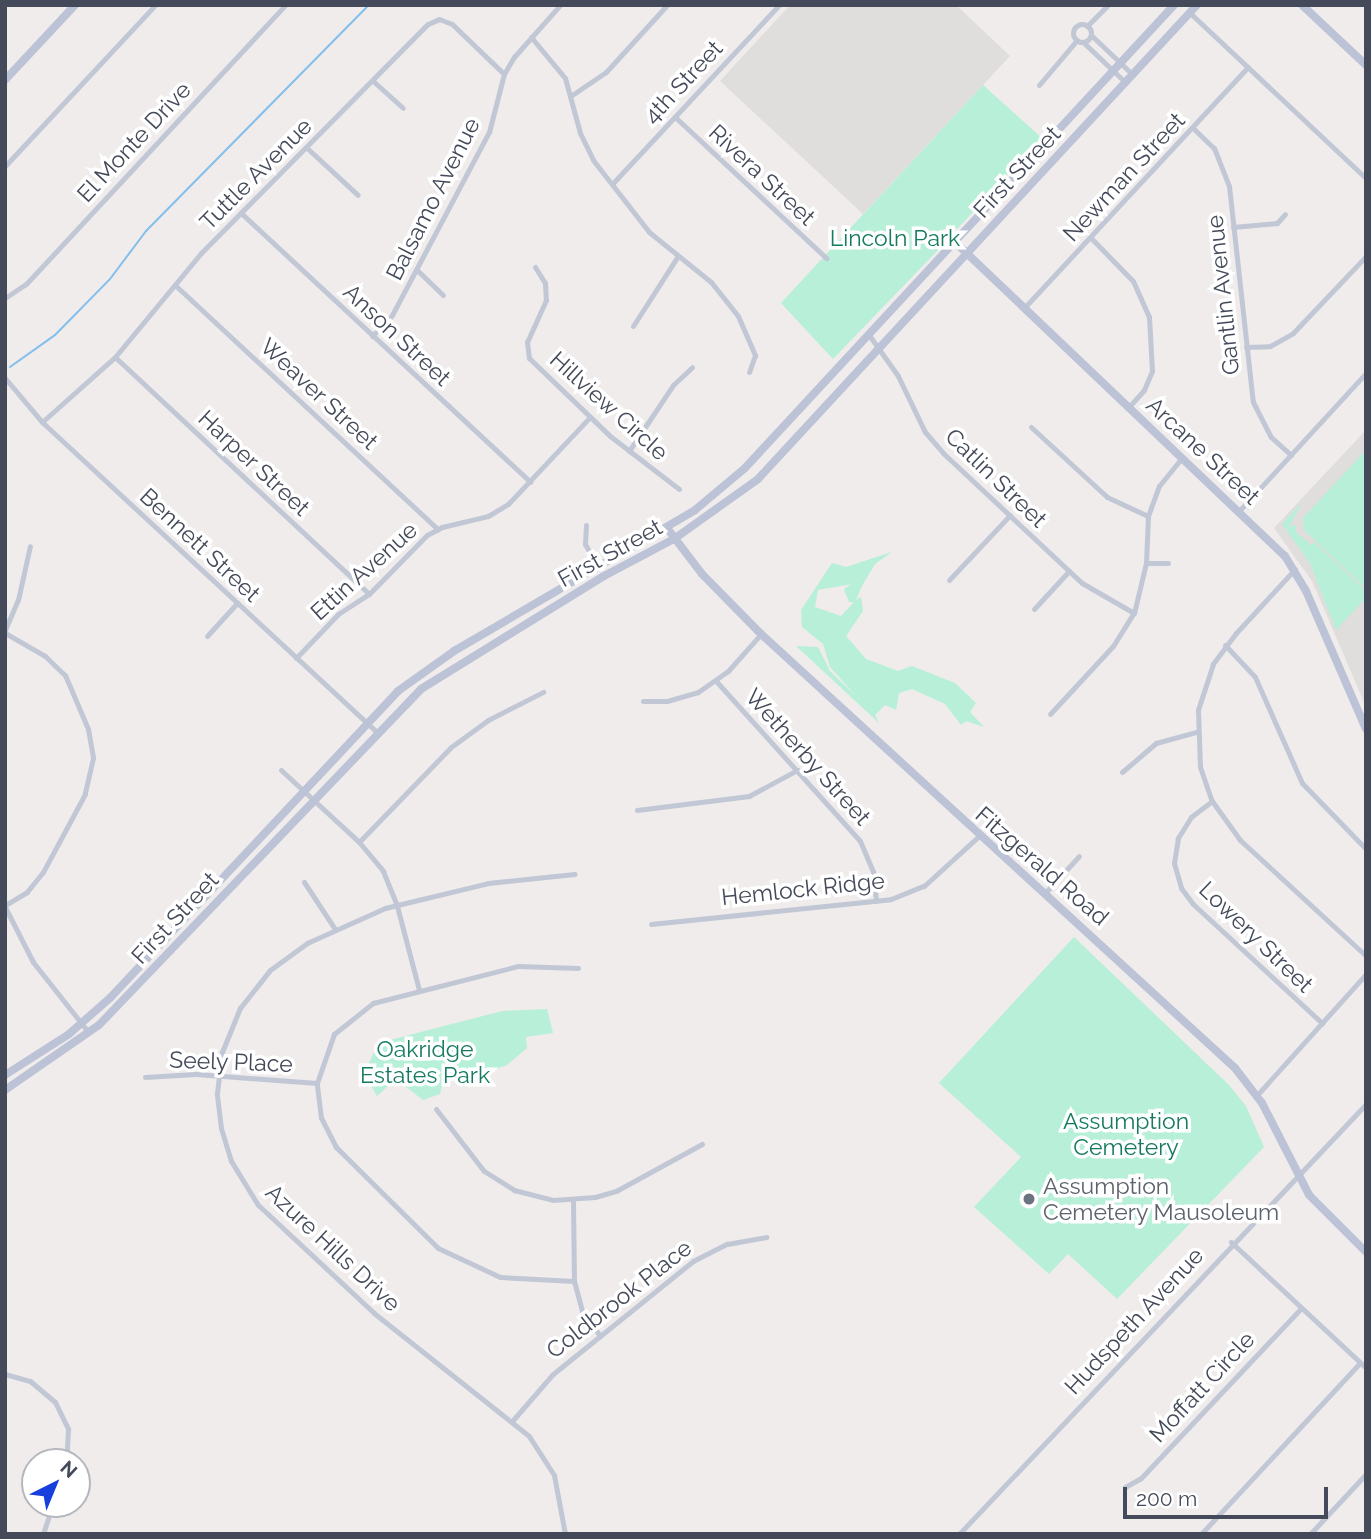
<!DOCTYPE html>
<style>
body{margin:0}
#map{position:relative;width:1371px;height:1539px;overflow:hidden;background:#efeceb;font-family:Raleway,sans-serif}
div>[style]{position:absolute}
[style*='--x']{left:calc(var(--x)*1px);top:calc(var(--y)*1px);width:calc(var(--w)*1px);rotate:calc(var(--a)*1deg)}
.education>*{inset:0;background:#e0dddd}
.green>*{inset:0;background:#b7efd9}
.stream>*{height:2px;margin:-1px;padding:0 1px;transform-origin:1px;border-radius:1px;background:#84bfec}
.street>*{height:5px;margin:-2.5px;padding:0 2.5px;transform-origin:2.5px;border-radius:2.5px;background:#c1c7d4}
.street>.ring{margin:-2.5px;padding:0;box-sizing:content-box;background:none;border:5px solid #c1c7d4;border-radius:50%}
.secondary>*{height:8px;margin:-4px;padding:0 4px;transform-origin:4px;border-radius:4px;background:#bdc3d6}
.dots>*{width:19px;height:19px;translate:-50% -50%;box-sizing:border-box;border:4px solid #fff;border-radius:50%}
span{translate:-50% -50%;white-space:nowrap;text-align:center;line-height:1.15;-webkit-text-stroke:7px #fff;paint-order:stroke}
.street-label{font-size:23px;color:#444a59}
.park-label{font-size:23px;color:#157a5f}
.worship-label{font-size:23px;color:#5b616d}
.left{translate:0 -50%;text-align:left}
.frame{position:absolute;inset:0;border:7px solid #444a59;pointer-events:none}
.north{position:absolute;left:21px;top:1448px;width:70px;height:70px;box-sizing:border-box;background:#fff;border:2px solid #b4b7bd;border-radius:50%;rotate:43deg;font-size:19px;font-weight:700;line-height:28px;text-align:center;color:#444a59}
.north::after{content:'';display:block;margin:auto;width:24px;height:32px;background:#163fde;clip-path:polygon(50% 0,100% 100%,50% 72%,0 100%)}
.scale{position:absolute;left:1123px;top:1487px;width:205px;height:32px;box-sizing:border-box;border:4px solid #444a59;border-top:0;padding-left:9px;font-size:21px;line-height:24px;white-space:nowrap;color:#444a59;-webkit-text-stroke:5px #fff;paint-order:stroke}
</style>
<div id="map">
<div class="education">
<div style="clip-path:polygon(790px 5px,956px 5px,1010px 56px,863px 214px,720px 81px)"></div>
<div style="clip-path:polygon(1366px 430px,1366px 707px,1312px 581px,1274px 528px)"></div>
</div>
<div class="green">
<div style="clip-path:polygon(983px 85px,1042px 138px,958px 228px,943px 229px,940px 248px,833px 359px,781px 303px)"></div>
<div style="clip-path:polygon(1366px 450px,1366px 589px,1304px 530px,1303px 518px)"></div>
<div style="clip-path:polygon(1302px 502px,1289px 527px,1296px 525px,1296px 532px,1311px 545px,1314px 542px,1366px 591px,1366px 598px,1336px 630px,1310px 563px,1282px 524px)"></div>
<div style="clip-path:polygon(evenodd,892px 552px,875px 564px,862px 586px,856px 600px,861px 597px,863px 611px,846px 636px,866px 659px,898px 671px,912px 666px,955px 683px,976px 703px,970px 712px,984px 727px,966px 721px,961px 725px,945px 704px,912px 689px,899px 693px,896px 710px,885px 705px,875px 715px,879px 723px,796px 646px,818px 647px,830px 671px,856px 696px,830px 667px,823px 644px,802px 627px,801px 610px,832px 563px,846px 567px,892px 552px,868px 573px,844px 589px,849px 602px,854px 602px,841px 616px,815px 607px,818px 590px,852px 584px,868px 573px)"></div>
<div style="clip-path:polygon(1074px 937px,1229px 1085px,1246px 1106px,1264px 1147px,1117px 1299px,1068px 1254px,1049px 1274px,974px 1207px,1021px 1157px,939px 1083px)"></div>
<div style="clip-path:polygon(547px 1009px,553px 1033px,526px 1037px,527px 1048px,507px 1065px,479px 1075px,459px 1074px,442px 1086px,440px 1094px,423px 1100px,396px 1079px,377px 1096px,364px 1074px,375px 1050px,390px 1040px,502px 1011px)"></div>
</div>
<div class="stream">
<div style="--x:10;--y:367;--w:55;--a:-35.4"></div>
<div style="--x:55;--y:335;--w:78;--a:-45.5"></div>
<div style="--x:110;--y:279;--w:60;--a:-53.1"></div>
<div style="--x:146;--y:231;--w:317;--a:-45.4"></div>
</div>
<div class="street">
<div style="--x:1190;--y:13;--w:241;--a:43.2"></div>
<div class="ring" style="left:1073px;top:24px;width:13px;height:13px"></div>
<div style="--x:1087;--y:26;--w:30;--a:-45"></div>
<div style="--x:1091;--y:35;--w:58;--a:43.6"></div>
<div style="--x:531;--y:37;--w:53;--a:50.3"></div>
<div style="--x:565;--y:78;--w:57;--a:74.7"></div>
<div style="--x:580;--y:133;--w:30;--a:64"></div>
<div style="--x:593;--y:160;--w:91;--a:52.1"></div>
<div style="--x:649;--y:232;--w:80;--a:38.9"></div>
<div style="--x:711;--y:282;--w:43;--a:51.5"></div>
<div style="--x:738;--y:316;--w:43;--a:66.4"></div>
<div style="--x:755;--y:355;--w:18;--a:109"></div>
<div style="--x:1083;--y:42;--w:59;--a:43.6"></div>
<div style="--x:373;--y:81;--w:40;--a:42"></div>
<div style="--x:1039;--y:85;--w:59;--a:-49.8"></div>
<div style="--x:572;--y:95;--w:41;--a:-34.1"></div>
<div style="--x:606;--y:72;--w:91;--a:-47.7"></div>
<div style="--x:675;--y:117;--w:207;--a:43"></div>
<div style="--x:1194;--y:129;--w:28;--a:44"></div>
<div style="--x:1214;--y:148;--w:41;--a:68.5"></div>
<div style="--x:1229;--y:186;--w:217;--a:83.7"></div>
<div style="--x:1253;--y:402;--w:39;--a:63"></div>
<div style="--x:1271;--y:437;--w:27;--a:42"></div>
<div style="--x:307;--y:148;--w:69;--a:42.7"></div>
<div style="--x:5;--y:166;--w:220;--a:-47"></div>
<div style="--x:613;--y:183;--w:243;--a:-47"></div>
<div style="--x:241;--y:213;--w:395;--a:42.9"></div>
<div style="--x:1233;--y:227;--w:44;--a:-5.2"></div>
<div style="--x:1277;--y:223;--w:12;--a:-48"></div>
<div style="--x:1091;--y:238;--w:60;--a:45.7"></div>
<div style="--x:1133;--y:281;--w:39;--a:66"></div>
<div style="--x:1149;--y:317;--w:54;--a:86.8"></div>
<div style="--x:1152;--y:371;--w:21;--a:113"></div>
<div style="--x:1144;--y:390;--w:24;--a:132"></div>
<div style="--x:535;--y:267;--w:19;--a:58"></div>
<div style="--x:545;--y:283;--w:17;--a:87"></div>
<div style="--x:546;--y:300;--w:46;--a:114.3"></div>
<div style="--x:527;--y:342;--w:16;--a:83"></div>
<div style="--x:529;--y:358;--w:112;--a:43.9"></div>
<div style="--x:610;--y:436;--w:87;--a:37.5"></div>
<div style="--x:417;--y:270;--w:36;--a:44"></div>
<div style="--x:175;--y:285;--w:359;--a:42.9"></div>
<div style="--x:5;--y:298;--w:25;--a:-34"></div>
<div style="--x:26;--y:284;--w:381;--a:-47.1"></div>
<div style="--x:1024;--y:308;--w:329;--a:-47.1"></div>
<div style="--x:633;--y:326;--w:83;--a:-57.3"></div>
<div style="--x:869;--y:335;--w:50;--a:54.7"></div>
<div style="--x:898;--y:376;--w:62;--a:64.3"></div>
<div style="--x:925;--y:432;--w:28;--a:49"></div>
<div style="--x:943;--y:453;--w:190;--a:43.1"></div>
<div style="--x:1082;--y:583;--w:60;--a:30"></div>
<div style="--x:372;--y:336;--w:29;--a:-46"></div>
<div style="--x:392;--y:315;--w:207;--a:-62.1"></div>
<div style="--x:489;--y:132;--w:60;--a:-75.5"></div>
<div style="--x:504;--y:74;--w:20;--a:-60"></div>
<div style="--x:514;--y:57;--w:69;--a:-48.5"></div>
<div style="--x:1246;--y:347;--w:24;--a:-2"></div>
<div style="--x:1270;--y:346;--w:26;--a:-29"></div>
<div style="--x:1293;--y:333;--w:106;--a:-46.5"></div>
<div style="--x:115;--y:357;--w:347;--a:43"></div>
<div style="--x:5;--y:378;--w:57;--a:49.9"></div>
<div style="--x:42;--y:422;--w:456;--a:42.8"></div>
<div style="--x:42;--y:422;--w:98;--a:-41.7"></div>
<div style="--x:115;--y:357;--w:135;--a:-50.4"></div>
<div style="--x:201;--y:253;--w:322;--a:-45.3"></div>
<div style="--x:428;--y:24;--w:12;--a:-24"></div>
<div style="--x:439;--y:19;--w:14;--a:21"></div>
<div style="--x:452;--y:24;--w:72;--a:43.9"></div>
<div style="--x:1031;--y:427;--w:103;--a:42.6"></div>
<div style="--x:1107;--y:497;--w:45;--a:24.9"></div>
<div style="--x:629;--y:451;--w:79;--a:-56.3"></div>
<div style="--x:673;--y:385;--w:26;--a:-43"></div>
<div style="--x:1239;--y:511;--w:188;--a:-47.4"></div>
<div style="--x:586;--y:525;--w:19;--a:93"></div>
<div style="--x:585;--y:544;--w:25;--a:61"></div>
<div style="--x:1146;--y:563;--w:22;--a:0"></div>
<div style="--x:1295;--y:569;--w:87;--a:132.7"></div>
<div style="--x:1236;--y:633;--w:39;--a:127"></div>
<div style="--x:1213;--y:664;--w:48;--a:108.1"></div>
<div style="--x:1198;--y:710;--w:57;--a:88"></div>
<div style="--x:1200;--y:767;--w:36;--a:71"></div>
<div style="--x:1212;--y:801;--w:48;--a:54.3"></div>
<div style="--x:1240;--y:840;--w:171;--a:42.6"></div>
<div style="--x:949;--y:580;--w:89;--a:-46.8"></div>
<div style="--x:1034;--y:609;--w:52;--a:-47.4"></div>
<div style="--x:5;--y:630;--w:33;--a:-67"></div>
<div style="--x:18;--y:600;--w:55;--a:-77.5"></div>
<div style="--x:5;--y:633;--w:46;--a:29.9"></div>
<div style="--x:45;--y:656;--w:28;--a:44"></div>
<div style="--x:65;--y:675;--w:59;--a:66.9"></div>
<div style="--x:88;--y:729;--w:29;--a:80"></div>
<div style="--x:93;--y:758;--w:37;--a:103"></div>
<div style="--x:85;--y:794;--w:89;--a:118.3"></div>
<div style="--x:43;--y:872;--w:26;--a:129"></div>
<div style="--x:27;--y:892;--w:26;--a:149"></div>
<div style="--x:207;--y:636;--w:45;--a:-47.7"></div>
<div style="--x:1225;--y:645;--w:44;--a:46.8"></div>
<div style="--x:1255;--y:677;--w:116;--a:66.1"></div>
<div style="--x:1302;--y:783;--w:92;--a:45.9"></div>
<div style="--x:296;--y:658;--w:61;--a:-46.3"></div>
<div style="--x:338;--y:614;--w:37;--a:-33"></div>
<div style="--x:369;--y:594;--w:83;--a:-45.5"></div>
<div style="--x:427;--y:535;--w:17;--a:-28"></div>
<div style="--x:442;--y:527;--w:47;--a:-13.4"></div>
<div style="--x:488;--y:516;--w:23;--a:-31"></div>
<div style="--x:508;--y:504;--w:118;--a:-46.7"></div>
<div style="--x:716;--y:681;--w:215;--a:48"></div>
<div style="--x:860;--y:841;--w:34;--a:67"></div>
<div style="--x:873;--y:872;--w:29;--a:84"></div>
<div style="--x:643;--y:701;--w:24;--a:0"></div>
<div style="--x:667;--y:701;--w:32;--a:-16"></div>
<div style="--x:698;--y:692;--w:37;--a:-35"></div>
<div style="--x:728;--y:671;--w:50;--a:-48.3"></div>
<div style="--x:1050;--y:714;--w:93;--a:-47.2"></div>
<div style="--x:1113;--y:646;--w:39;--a:-58"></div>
<div style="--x:1134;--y:613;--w:51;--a:-76.5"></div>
<div style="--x:1146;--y:563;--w:47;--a:-87.6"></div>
<div style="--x:1148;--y:516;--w:32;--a:-70"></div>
<div style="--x:1159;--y:486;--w:36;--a:-51"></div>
<div style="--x:281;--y:770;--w:106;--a:42.7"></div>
<div style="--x:359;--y:842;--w:38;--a:50"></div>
<div style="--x:383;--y:871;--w:38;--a:68"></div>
<div style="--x:397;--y:906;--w:87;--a:75.3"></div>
<div style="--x:1122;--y:772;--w:45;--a:-40.5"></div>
<div style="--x:1156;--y:743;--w:41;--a:-15.4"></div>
<div style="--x:1212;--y:801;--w:26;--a:143"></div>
<div style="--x:1191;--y:817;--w:25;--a:122"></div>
<div style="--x:1178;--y:838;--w:25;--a:99"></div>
<div style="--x:1174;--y:863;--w:26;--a:74"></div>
<div style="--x:1181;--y:888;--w:20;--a:53"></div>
<div style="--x:1193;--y:904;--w:176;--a:42.7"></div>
<div style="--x:637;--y:810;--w:113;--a:-7.1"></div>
<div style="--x:749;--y:796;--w:55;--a:-28.4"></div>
<div style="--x:359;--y:842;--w:132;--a:-45.9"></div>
<div style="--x:451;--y:747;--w:46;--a:-36.1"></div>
<div style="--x:488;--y:720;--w:62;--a:-27"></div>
<div style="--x:304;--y:882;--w:56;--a:56.6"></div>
<div style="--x:1045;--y:893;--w:50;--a:-47.4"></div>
<div style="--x:5;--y:907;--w:62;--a:63"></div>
<div style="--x:33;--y:962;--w:90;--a:51.7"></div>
<div style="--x:651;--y:924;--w:241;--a:-5.9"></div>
<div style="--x:891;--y:899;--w:35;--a:-22"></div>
<div style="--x:924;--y:886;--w:74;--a:-42.3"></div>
<div style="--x:145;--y:1077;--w:51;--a:-3.4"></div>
<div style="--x:196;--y:1074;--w:121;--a:4.3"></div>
<div style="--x:1257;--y:1095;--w:163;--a:-48"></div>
<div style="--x:436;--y:1109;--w:78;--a:52.3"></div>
<div style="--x:484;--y:1171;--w:36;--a:32"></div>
<div style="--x:514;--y:1190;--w:40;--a:14.4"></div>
<div style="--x:553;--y:1200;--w:42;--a:-4.1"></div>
<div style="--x:595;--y:1197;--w:22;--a:-16"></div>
<div style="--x:616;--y:1191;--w:98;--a:-28.7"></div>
<div style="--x:573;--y:1201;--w:80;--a:89.3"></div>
<div style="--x:574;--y:1281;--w:31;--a:75"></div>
<div style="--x:582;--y:1311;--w:31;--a:54"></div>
<div style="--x:1231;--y:1242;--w:185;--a:43"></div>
<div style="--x:574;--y:1281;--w:74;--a:-176.9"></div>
<div style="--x:500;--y:1277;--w:68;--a:-154.9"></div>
<div style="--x:438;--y:1248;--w:144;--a:-135.3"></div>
<div style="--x:336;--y:1147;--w:33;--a:-117"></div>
<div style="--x:321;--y:1118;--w:35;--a:-97"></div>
<div style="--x:317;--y:1083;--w:52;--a:-70.9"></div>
<div style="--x:334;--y:1034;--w:50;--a:-38.5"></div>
<div style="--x:373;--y:1003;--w:150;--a:-14.3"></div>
<div style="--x:518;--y:966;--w:60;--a:1.9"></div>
<div style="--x:5;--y:1374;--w:26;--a:16"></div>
<div style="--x:30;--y:1381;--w:33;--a:40"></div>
<div style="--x:55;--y:1402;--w:30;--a:64"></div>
<div style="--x:68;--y:1429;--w:33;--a:93"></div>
<div style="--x:513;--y:1420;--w:61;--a:-49"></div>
<div style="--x:553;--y:1374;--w:180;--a:-38.9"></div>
<div style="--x:693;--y:1261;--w:38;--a:-27"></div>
<div style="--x:727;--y:1244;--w:40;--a:-10"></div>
<div style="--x:1125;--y:1487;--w:18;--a:-29"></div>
<div style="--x:1141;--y:1478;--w:233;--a:-46.7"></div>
<div style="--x:43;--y:1534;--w:32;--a:-72"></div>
<div style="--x:565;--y:1534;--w:60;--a:-100.6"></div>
<div style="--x:554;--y:1475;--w:46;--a:-122.7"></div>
<div style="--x:529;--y:1436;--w:198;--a:-141.6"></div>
<div style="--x:374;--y:1313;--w:158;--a:-137"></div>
<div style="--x:258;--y:1205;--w:52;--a:-121.5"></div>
<div style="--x:231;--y:1161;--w:34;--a:-107"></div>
<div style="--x:221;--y:1128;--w:35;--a:-97"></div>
<div style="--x:217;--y:1093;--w:41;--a:-83"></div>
<div style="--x:222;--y:1052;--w:48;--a:-67.8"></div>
<div style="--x:240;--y:1008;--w:48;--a:-51.7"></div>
<div style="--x:270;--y:970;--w:46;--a:-36.1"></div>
<div style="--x:307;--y:943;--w:85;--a:-24.2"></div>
<div style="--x:385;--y:908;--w:106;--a:-13.6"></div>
<div style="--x:488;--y:883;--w:87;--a:-5.9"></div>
<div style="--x:959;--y:1534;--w:592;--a:-46.57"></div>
<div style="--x:1201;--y:1534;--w:233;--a:-47.1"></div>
<div style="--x:1310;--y:1534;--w:82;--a:-47"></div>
</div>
<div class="secondary">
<div style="--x:1302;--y:5;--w:88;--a:43.2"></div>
<div style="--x:5;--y:80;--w:103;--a:-47"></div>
<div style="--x:956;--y:243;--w:454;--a:43.6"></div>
<div style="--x:1285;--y:556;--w:41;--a:59"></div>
<div style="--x:1306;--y:591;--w:150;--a:66.5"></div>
<div style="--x:667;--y:528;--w:58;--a:52.7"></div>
<div style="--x:702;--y:574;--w:84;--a:45.5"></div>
<div style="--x:761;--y:634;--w:643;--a:42.48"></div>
<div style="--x:1235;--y:1068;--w:44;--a:52.4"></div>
<div style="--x:1262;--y:1103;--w:103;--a:62.9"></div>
<div style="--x:1309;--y:1195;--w:81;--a:45"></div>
<div style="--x:5;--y:1075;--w:76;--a:-32.6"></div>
<div style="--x:69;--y:1034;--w:55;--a:-41.3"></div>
<div style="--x:110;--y:998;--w:421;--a:-46.8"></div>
<div style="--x:398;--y:691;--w:69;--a:-35.5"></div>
<div style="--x:454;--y:651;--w:279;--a:-30.3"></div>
<div style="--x:695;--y:510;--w:65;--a:-40"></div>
<div style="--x:745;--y:468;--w:631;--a:-47.18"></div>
<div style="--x:5;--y:1090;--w:114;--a:-34.7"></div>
<div style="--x:99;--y:1025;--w:465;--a:-46.2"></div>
<div style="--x:421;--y:689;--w:215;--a:-31.7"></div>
<div style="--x:604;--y:576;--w:79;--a:-27.9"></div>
<div style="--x:674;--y:539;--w:103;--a:-35.5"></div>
<div style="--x:758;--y:479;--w:646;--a:-47.2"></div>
</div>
<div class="dots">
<div style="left:1029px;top:1199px;background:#6b7280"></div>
</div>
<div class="street-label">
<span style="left:683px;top:82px;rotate:-47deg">4th Street</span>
<span style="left:134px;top:142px;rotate:-47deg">El Monte Drive</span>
<span style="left:1017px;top:172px;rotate:-47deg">First Street</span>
<span style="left:256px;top:174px;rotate:-45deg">Tuttle Avenue</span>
<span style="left:762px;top:175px;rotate:43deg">Rivera Street</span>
<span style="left:1124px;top:177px;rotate:-47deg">Newman Street</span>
<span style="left:433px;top:199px;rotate:-63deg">Balsamo Avenue</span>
<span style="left:1223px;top:295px;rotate:-96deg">Gantlin Avenue</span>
<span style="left:397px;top:335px;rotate:43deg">Anson Street</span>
<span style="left:319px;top:394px;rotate:43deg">Weaver Street</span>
<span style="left:609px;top:406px;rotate:42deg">Hillview Circle</span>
<span style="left:1203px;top:451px;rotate:43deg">Arcane Street</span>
<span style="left:254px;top:463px;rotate:43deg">Harper Street</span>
<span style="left:996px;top:478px;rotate:44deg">Catlin Street</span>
<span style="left:200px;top:545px;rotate:43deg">Bennett Street</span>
<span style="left:610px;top:553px;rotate:-29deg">First Street</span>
<span style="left:364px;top:571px;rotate:-42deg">Ettin Avenue</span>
<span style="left:808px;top:757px;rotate:48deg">Wetherby Street</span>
<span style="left:1042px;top:866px;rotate:41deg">Fitzgerald Road</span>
<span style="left:803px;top:889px;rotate:-6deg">Hemlock Ridge</span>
<span style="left:175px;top:918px;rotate:-47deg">First Street</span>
<span style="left:1256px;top:937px;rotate:44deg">Lowery Street</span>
<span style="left:231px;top:1062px;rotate:2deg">Seely Place</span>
<span style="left:333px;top:1248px;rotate:43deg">Azure Hills Drive</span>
<span style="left:619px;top:1299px;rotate:-38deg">Coldbrook Place</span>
<span style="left:1134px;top:1321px;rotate:-47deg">Hudspeth Avenue</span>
<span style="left:1202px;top:1387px;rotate:-47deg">Moffatt Circle</span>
</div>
<div class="park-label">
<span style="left:895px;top:238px">Lincoln Park</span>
<span style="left:425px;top:1062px">Oakridge<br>Estates Park</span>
<span style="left:1126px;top:1134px">Assumption<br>Cemetery</span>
</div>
<div class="worship-label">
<span class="left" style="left:1043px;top:1199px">Assumption<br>Cemetery Mausoleum</span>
</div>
<div class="frame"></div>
<div class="north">N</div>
<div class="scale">200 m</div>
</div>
